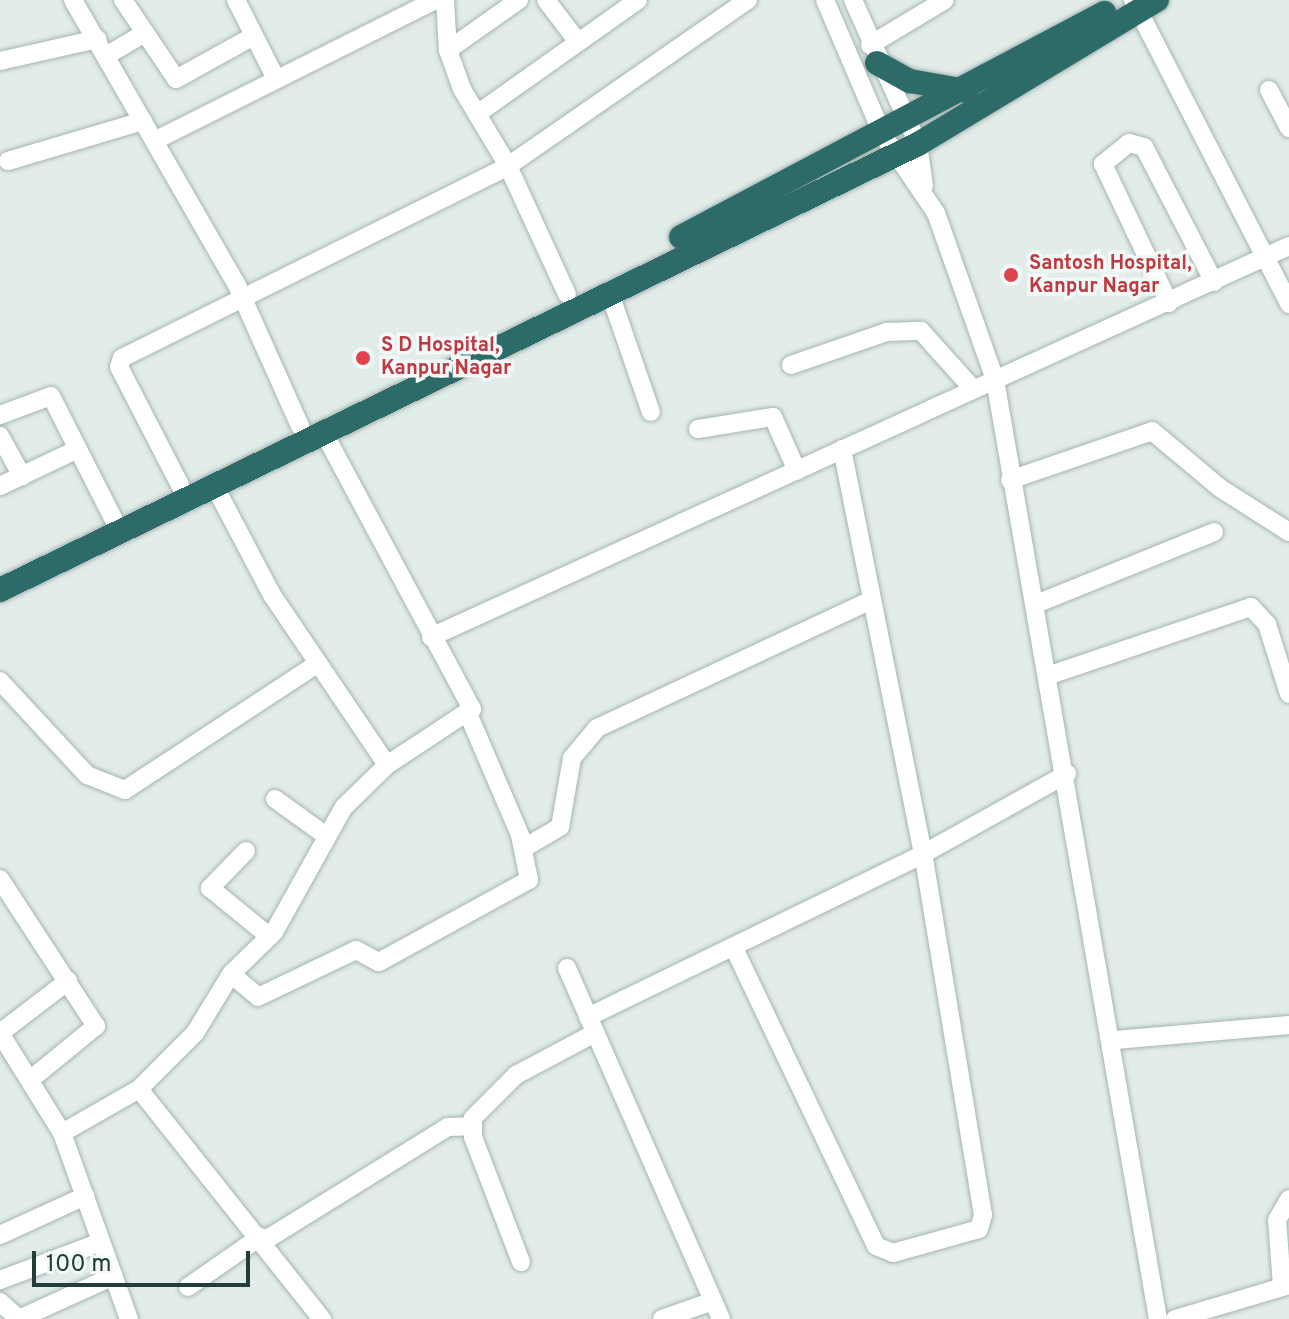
<!DOCTYPE html>
<style>
body{margin:0}
#map{position:relative;width:1289px;height:1319px;overflow:hidden;background:#e2edea;font-family:Overpass,sans-serif}
div>[style]{position:absolute}
[style*='--x']{left:calc(var(--x)*1px);top:calc(var(--y)*1px);width:calc(var(--w)*1px);rotate:calc(var(--a)*1deg)}
.roads{filter:drop-shadow(0 0 2px #a5b5b2) drop-shadow(0 0 2px #a5b5b2)}
.minor>*{height:18px;margin:-9px;padding:0 9px;transform-origin:9px;border-radius:9px;background:#fff}
.highway>*{height:24px;margin:-12px;padding:0 12px;transform-origin:12px;border-radius:12px;background:#2d6b69}
.dots>*{width:22px;height:22px;translate:-50% -50%;box-sizing:border-box;border:4px solid #f3f9f7;border-radius:50%}
span{translate:-50% -50%;white-space:nowrap;text-align:center;line-height:1.15;-webkit-text-stroke:7px #f3f9f7;paint-order:stroke}
.health-label{font-size:20px;color:#be3a42;font-weight:700}
.left{translate:0 -50%;text-align:left}
.scale{position:absolute;left:32px;top:1251px;width:218px;height:36px;box-sizing:border-box;border:4px solid #223e3b;border-top:0;padding-left:10px;font-size:24px;line-height:28px;white-space:nowrap;color:#223e3b;-webkit-text-stroke:6px #f3f9f7;paint-order:stroke}
</style>
<div id="map">
<div class="roads">
<div class="minor">
<div style="--x:73;--y:0;--w:327;--a:60.1"></div>
<div style="--x:236;--y:283;--w:157;--a:65.9"></div>
<div style="--x:123;--y:0;--w:95;--a:56.1"></div>
<div style="--x:176;--y:79;--w:89;--a:-28.9"></div>
<div style="--x:236;--y:0;--w:89;--a:63.1"></div>
<div style="--x:445;--y:0;--w:50;--a:86.6"></div>
<div style="--x:448;--y:50;--w:41;--a:70.3"></div>
<div style="--x:462;--y:89;--w:90;--a:59.1"></div>
<div style="--x:508;--y:166;--w:141;--a:65.3"></div>
<div style="--x:546;--y:0;--w:53;--a:52.7"></div>
<div style="--x:825;--y:0;--w:147;--a:66.8"></div>
<div style="--x:883;--y:135;--w:94;--a:55.8"></div>
<div style="--x:936;--y:213;--w:177;--a:70.5"></div>
<div style="--x:995;--y:380;--w:953;--a:80.15"></div>
<div style="--x:853;--y:0;--w:158;--a:65.7"></div>
<div style="--x:918;--y:144;--w:42;--a:81.9"></div>
<div style="--x:1133;--y:0;--w:342;--a:62.8"></div>
<div style="--x:870;--y:45;--w:87;--a:-31"></div>
<div style="--x:448;--y:50;--w:87;--a:-35.2"></div>
<div style="--x:109;--y:54;--w:42;--a:-30.3"></div>
<div style="--x:0;--y:61;--w:100;--a:-12.7"></div>
<div style="--x:1269;--y:90;--w:43;--a:62.2"></div>
<div style="--x:477;--y:114;--w:197;--a:-35.3"></div>
<div style="--x:156;--y:140;--w:312;--a:-26.6"></div>
<div style="--x:8;--y:161;--w:141;--a:-16.5"></div>
<div style="--x:609;--y:291;--w:128;--a:70.9"></div>
<div style="--x:1169;--y:303;--w:154;--a:-115.4"></div>
<div style="--x:1103;--y:164;--w:33;--a:-39"></div>
<div style="--x:1129;--y:143;--w:16;--a:15"></div>
<div style="--x:1144;--y:147;--w:152;--a:62.6"></div>
<div style="--x:791;--y:365;--w:102;--a:-19"></div>
<div style="--x:887;--y:332;--w:34;--a:-2"></div>
<div style="--x:921;--y:331;--w:78;--a:48.1"></div>
<div style="--x:0;--y:415;--w:54;--a:-20.4"></div>
<div style="--x:51;--y:396;--w:137;--a:63.1"></div>
<div style="--x:698;--y:429;--w:76;--a:-9.1"></div>
<div style="--x:773;--y:417;--w:59;--a:66"></div>
<div style="--x:0;--y:436;--w:46;--a:61.2"></div>
<div style="--x:1010;--y:480;--w:150;--a:-19"></div>
<div style="--x:1152;--y:431;--w:89;--a:40"></div>
<div style="--x:1220;--y:488;--w:82;--a:32.5"></div>
<div style="--x:180;--y:485;--w:133;--a:-117.3"></div>
<div style="--x:119;--y:367;--w:9;--a:-72"></div>
<div style="--x:122;--y:358;--w:431;--a:-26.4"></div>
<div style="--x:508;--y:166;--w:292;--a:-34.7"></div>
<div style="--x:214;--y:485;--w:124;--a:62.2"></div>
<div style="--x:272;--y:595;--w:205;--a:55.9"></div>
<div style="--x:0;--y:486;--w:86;--a:-25.4"></div>
<div style="--x:1036;--y:604;--w:192;--a:-22"></div>
<div style="--x:431;--y:637;--w:943;--a:-24.5"></div>
<div style="--x:1050;--y:675;--w:212;--a:-18.7"></div>
<div style="--x:1251;--y:607;--w:23;--a:47"></div>
<div style="--x:1267;--y:624;--w:73;--a:72.6"></div>
<div style="--x:0;--y:681;--w:128;--a:47.2"></div>
<div style="--x:87;--y:775;--w:41;--a:21.5"></div>
<div style="--x:125;--y:790;--w:231;--a:-33.3"></div>
<div style="--x:275;--y:799;--w:62;--a:35.8"></div>
<div style="--x:524;--y:848;--w:42;--a:-30.3"></div>
<div style="--x:560;--y:827;--w:70;--a:-80.1"></div>
<div style="--x:572;--y:758;--w:39;--a:-50"></div>
<div style="--x:597;--y:728;--w:303;--a:-25"></div>
<div style="--x:246;--y:851;--w:52;--a:134.2"></div>
<div style="--x:210;--y:888;--w:77;--a:39.2"></div>
<div style="--x:0;--y:879;--w:176;--a:56.9"></div>
<div style="--x:96;--y:1026;--w:85;--a:140.7"></div>
<div style="--x:734;--y:948;--w:330;--a:64.5"></div>
<div style="--x:876;--y:1246;--w:18;--a:22"></div>
<div style="--x:893;--y:1253;--w:89;--a:-15.6"></div>
<div style="--x:979;--y:1229;--w:15;--a:-74"></div>
<div style="--x:983;--y:1215;--w:366;--a:-99.4"></div>
<div style="--x:923;--y:854;--w:413;--a:-101.3"></div>
<div style="--x:567;--y:968;--w:383;--a:66.3"></div>
<div style="--x:231;--y:974;--w:35;--a:40"></div>
<div style="--x:258;--y:997;--w:109;--a:-25.6"></div>
<div style="--x:356;--y:950;--w:26;--a:28"></div>
<div style="--x:379;--y:962;--w:171;--a:-28.7"></div>
<div style="--x:529;--y:880;--w:46;--a:-101.3"></div>
<div style="--x:520;--y:835;--w:129;--a:-113.2"></div>
<div style="--x:588;--y:1017;--w:373;--a:-25.9"></div>
<div style="--x:923;--y:854;--w:165;--a:-29.1"></div>
<div style="--x:0;--y:1033;--w:118;--a:58.2"></div>
<div style="--x:62;--y:1133;--w:198;--a:70.2"></div>
<div style="--x:0;--y:1033;--w:86;--a:-37.4"></div>
<div style="--x:1115;--y:1040;--w:175;--a:-4.9"></div>
<div style="--x:139;--y:1089;--w:294;--a:51.5"></div>
<div style="--x:62;--y:1133;--w:89;--a:-29.7"></div>
<div style="--x:139;--y:1089;--w:79;--a:-45"></div>
<div style="--x:195;--y:1033;--w:69;--a:-58.6"></div>
<div style="--x:231;--y:974;--w:60;--a:-44.3"></div>
<div style="--x:274;--y:932;--w:143;--a:-60.8"></div>
<div style="--x:344;--y:807;--w:60;--a:-44.3"></div>
<div style="--x:387;--y:765;--w:102;--a:-33.4"></div>
<div style="--x:472;--y:709;--w:313;--a:-118.2"></div>
<div style="--x:0;--y:1235;--w:94;--a:-24.6"></div>
<div style="--x:264;--y:1241;--w:216;--a:-31.8"></div>
<div style="--x:448;--y:1127;--w:23;--a:-2"></div>
<div style="--x:521;--y:1262;--w:134;--a:-111"></div>
<div style="--x:473;--y:1137;--w:19;--a:-90"></div>
<div style="--x:473;--y:1118;--w:61;--a:-45"></div>
<div style="--x:516;--y:1075;--w:89;--a:-28"></div>
<div style="--x:0;--y:1280;--w:108;--a:-20.6"></div>
<div style="--x:1282;--y:1286;--w:66;--a:-94.3"></div>
<div style="--x:1277;--y:1220;--w:24;--a:-60"></div>
<div style="--x:188;--y:1287;--w:88;--a:-34.8"></div>
<div style="--x:0;--y:1302;--w:25;--a:42"></div>
<div style="--x:19;--y:1319;--w:104;--a:-24.4"></div>
<div style="--x:662;--y:1319;--w:54;--a:-19.4"></div>
<div style="--x:1175;--y:1319;--w:119;--a:-16.6"></div>
</div>
<div class="highway">
<div style="--x:877;--y:63;--w:38;--a:29"></div>
<div style="--x:910;--y:81;--w:57;--a:10.1"></div>
<div style="--x:681;--y:237;--w:479;--a:-27.9"></div>
<div style="--x:0;--y:590;--w:1021;--a:-25.91"></div>
<div style="--x:918;--y:144;--w:279;--a:-31.1"></div>
</div>
</div>
<div class="dots">
<div style="left:1011px;top:275px;background:#e0444e"></div>
<div style="left:363px;top:358px;background:#e0444e"></div>
</div>
<div class="health-label">
<span class="left" style="left:1029px;top:276px">Santosh Hospital,<br>Kanpur Nagar</span>
<span class="left" style="left:381px;top:358px">S D Hospital,<br>Kanpur Nagar</span>
</div>
<div class="scale">100 m</div>
</div>
